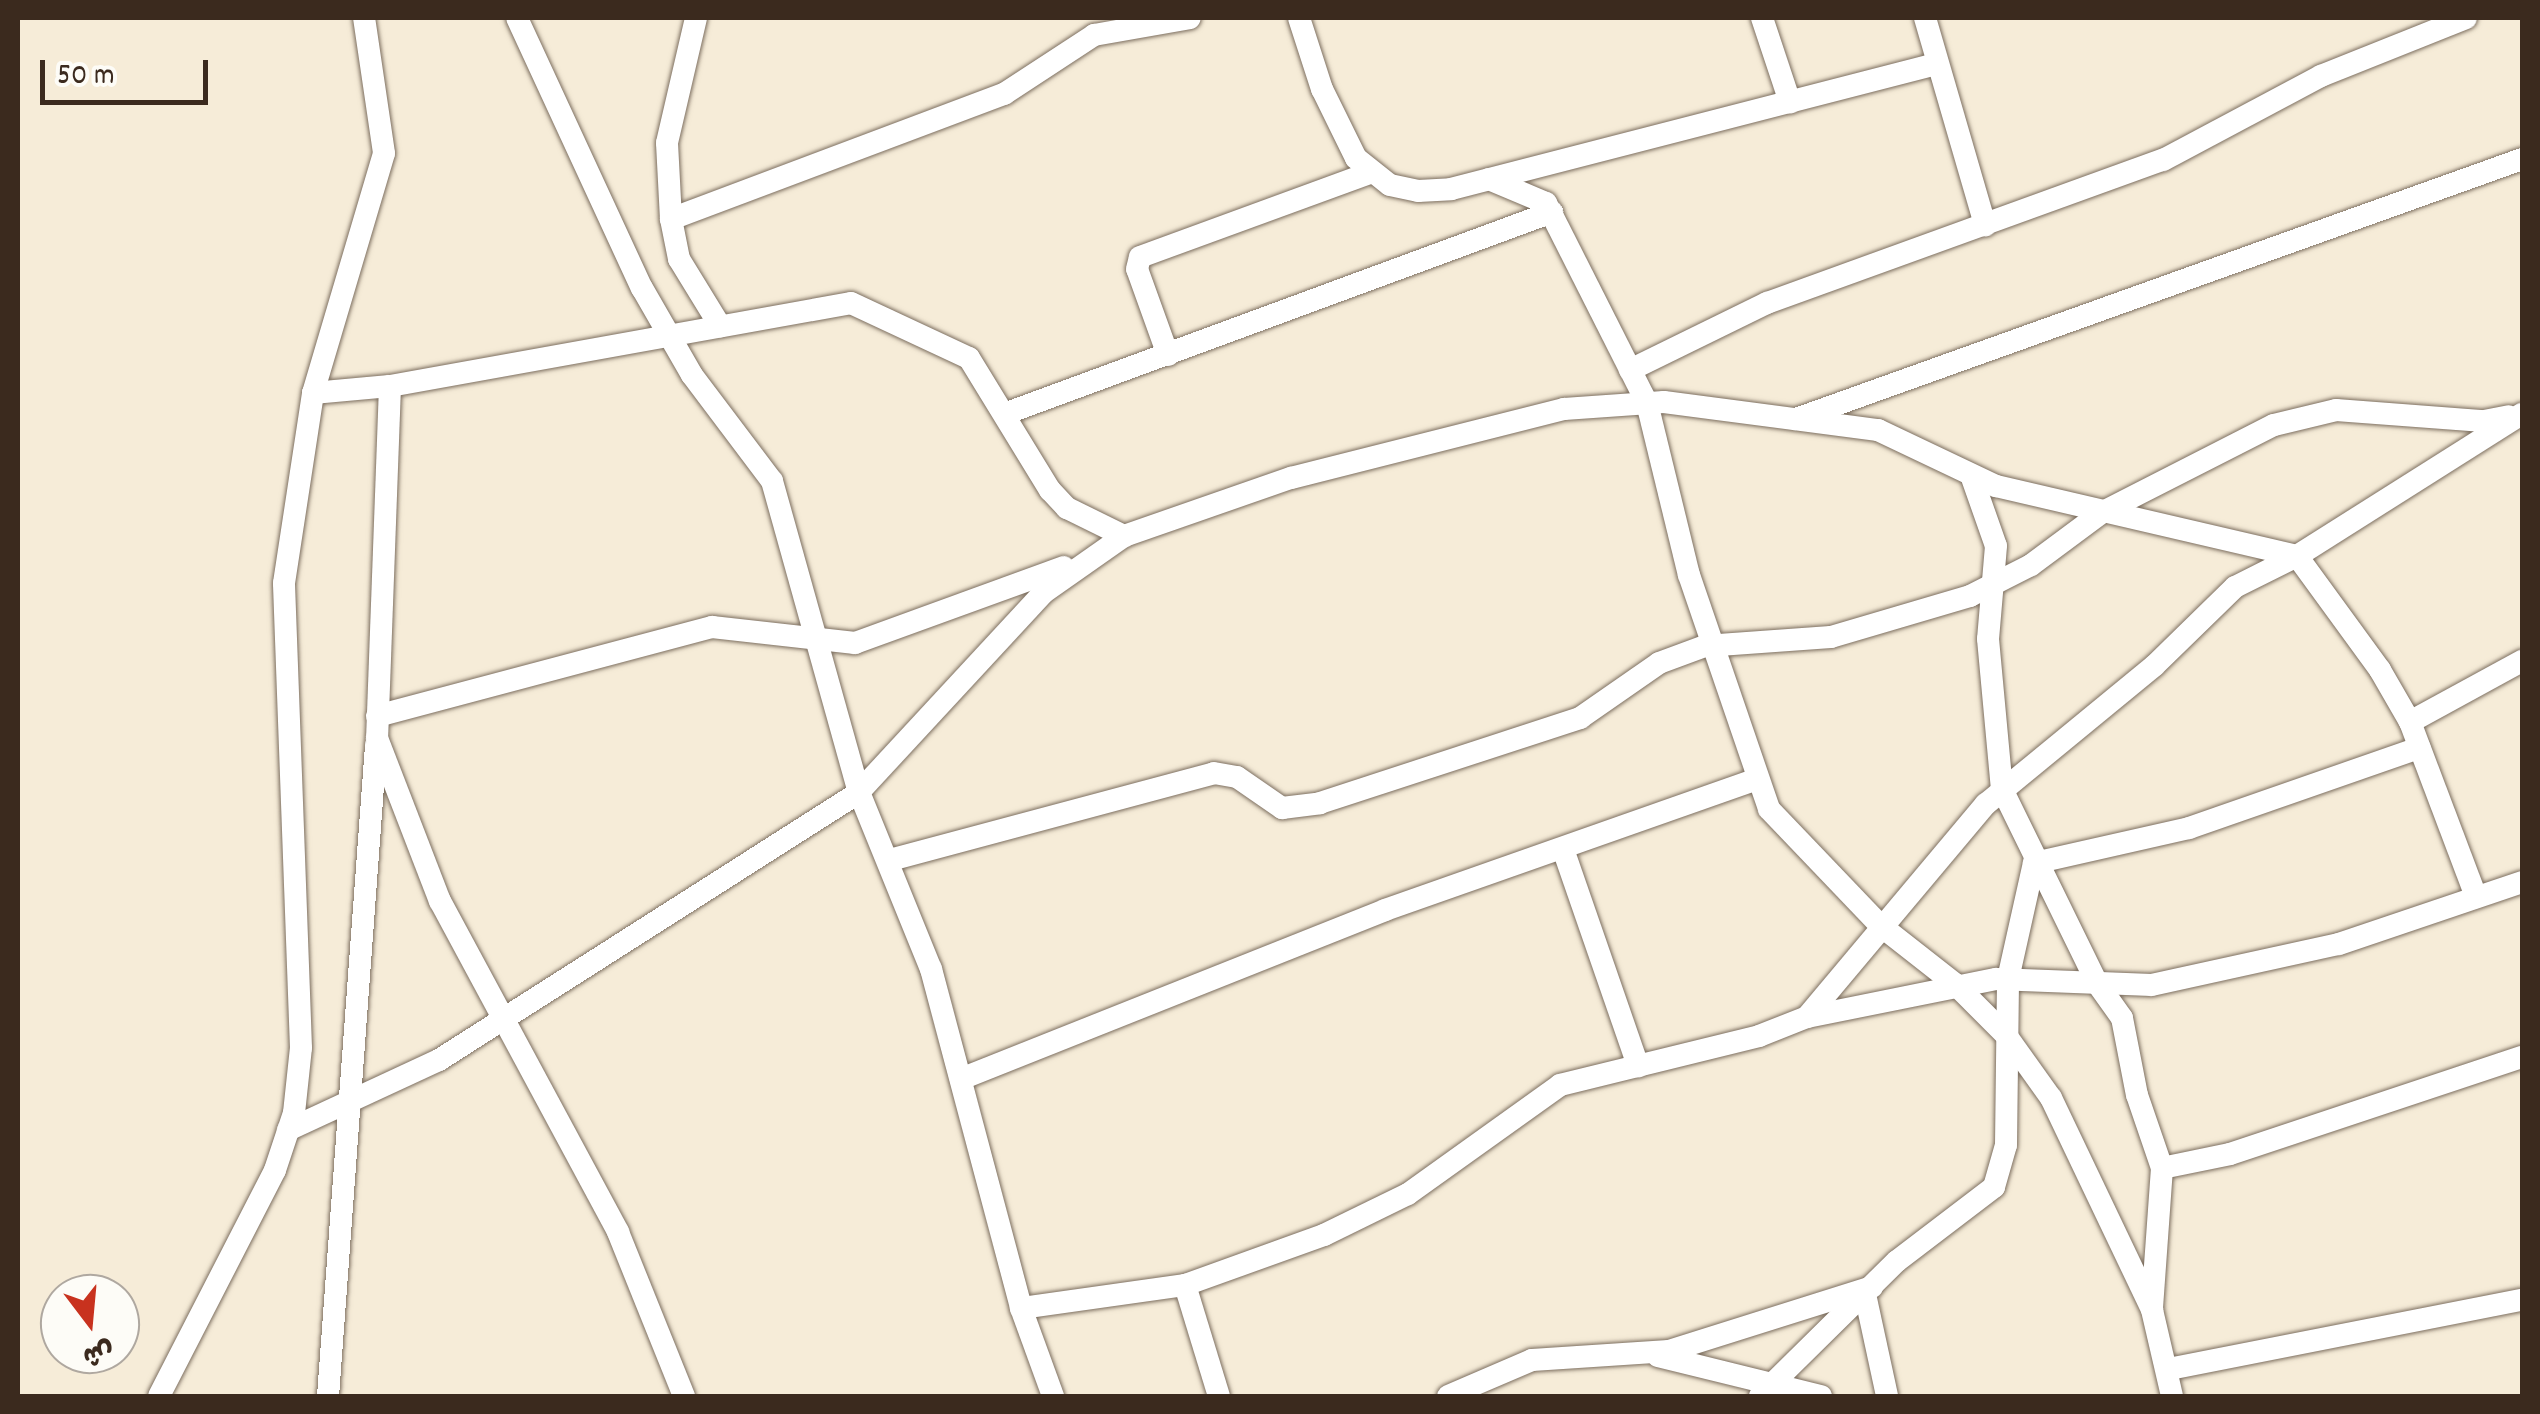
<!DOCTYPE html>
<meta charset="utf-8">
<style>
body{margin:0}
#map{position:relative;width:2540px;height:1414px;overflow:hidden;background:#f6ecd8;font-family:Dekko,"Playpen Sans Arabic",sans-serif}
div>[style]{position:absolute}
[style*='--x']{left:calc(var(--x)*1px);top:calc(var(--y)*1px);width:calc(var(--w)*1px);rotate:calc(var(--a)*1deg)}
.roads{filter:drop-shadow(0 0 2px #7c6e5f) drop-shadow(0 0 2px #7c6e5f)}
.minor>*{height:22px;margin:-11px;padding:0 11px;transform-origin:11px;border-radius:11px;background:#fff}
span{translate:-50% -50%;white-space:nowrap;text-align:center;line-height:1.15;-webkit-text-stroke:9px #fdfcf7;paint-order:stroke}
.frame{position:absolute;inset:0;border:20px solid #3b2a1e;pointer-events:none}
.north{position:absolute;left:40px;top:1274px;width:100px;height:100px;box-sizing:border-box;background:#fdfcf7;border:2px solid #afa8a0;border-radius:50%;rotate:164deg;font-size:28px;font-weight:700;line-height:40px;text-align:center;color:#3b2a1e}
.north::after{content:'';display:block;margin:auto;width:35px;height:45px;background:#c8321e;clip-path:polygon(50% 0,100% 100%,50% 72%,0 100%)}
.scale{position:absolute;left:40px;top:60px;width:168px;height:45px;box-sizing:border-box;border:5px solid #3b2a1e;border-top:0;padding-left:12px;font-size:30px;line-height:35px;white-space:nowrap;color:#3b2a1e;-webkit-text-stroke:8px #fdfcf7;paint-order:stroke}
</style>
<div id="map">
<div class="roads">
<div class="minor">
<div style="--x:517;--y:18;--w:298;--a:65.2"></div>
<div style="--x:642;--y:288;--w:100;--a:60.1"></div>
<div style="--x:692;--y:375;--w:133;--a:53"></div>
<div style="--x:772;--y:481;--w:323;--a:74.4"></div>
<div style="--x:859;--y:792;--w:191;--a:67.9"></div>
<div style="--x:931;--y:969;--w:351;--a:75.1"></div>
<div style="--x:1021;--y:1308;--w:94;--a:70"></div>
<div style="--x:696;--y:18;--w:128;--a:103.1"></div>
<div style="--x:667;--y:143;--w:76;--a:87"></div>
<div style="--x:671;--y:219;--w:41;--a:78.7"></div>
<div style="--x:679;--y:259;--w:79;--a:58.5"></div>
<div style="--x:1299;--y:18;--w:75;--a:72.1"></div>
<div style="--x:1322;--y:89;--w:77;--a:63.8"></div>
<div style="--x:1356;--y:158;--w:43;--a:38.5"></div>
<div style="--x:1390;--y:185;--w:29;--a:12"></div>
<div style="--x:1418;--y:191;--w:33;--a:-3"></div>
<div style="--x:1451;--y:189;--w:501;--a:-14.45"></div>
<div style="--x:1762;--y:18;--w:89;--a:71.6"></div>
<div style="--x:1925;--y:18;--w:216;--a:73.8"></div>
<div style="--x:1489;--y:179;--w:62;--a:22.8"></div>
<div style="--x:1546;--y:203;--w:224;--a:63.2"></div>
<div style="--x:1647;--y:403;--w:177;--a:76.3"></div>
<div style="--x:1689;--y:575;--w:247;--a:71.1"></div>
<div style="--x:1769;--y:809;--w:162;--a:46.3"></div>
<div style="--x:1881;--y:926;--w:94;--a:38.1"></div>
<div style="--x:1955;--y:984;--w:72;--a:45"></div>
<div style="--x:2006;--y:1035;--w:77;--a:54.5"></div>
<div style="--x:2051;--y:1098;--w:235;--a:64.5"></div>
<div style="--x:2152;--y:1310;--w:88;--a:76.9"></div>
<div style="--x:671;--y:219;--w:356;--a:-20.6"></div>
<div style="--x:1004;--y:94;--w:108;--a:-33.2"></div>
<div style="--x:1094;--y:35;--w:97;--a:-10"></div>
<div style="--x:1168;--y:355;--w:91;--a:-109.8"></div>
<div style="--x:1137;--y:269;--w:12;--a:-76"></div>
<div style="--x:1140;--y:257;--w:244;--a:-20.1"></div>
<div style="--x:1630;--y:370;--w:153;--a:-26.1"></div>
<div style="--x:1767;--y:303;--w:421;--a:-19.9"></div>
<div style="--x:2163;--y:160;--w:179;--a:-28"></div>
<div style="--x:2321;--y:76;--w:156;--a:-21.8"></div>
<div style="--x:390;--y:386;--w:352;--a:92.1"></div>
<div style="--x:377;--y:738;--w:175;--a:68.9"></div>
<div style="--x:440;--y:901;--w:376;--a:61.7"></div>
<div style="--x:618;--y:1232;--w:177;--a:68.1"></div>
<div style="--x:313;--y:393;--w:77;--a:-5.2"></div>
<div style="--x:390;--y:386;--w:468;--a:-10.2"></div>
<div style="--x:851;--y:303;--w:130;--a:25"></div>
<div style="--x:969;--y:358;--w:155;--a:58.5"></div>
<div style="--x:1050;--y:490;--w:25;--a:47"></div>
<div style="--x:1067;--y:508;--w:64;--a:26.2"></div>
<div style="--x:1007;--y:413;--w:581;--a:-20.24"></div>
<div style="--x:1796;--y:419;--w:771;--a:-19.7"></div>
<div style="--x:1971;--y:475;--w:75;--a:70.6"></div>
<div style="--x:1996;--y:546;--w:93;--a:94.9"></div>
<div style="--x:1988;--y:639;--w:151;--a:84.7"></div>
<div style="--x:2002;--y:789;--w:216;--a:63.9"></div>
<div style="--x:2097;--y:983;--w:43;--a:54.5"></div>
<div style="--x:2122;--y:1018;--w:78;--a:79"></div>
<div style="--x:2137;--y:1095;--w:77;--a:71.1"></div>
<div style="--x:2162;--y:1168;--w:141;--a:94.1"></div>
<div style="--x:377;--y:716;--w:347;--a:-14.9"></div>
<div style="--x:712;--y:627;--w:144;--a:6.4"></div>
<div style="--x:855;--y:643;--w:222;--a:-20"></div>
<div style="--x:2410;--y:722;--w:128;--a:-28.6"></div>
<div style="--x:1563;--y:849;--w:230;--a:70.9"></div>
<div style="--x:890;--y:860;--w:335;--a:-15"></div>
<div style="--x:1214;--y:773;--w:23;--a:10"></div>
<div style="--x:1237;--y:777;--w:55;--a:34.6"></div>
<div style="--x:1282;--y:808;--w:38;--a:-7"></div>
<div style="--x:1320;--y:803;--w:274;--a:-18.1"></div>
<div style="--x:1580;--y:718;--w:96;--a:-34.8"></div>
<div style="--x:1659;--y:663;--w:49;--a:-20.3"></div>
<div style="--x:1705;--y:646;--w:126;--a:-4.1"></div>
<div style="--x:1831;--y:637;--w:145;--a:-16.4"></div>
<div style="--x:1970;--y:596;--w:68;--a:-26.9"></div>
<div style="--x:2031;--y:565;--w:87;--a:-36.6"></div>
<div style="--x:2101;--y:513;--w:194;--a:-27"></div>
<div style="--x:2274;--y:425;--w:64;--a:-13.6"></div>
<div style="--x:2336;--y:410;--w:148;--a:4.3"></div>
<div style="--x:2484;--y:421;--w:25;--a:-11"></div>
<div style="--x:1807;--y:1017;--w:193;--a:-11.4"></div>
<div style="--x:1996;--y:979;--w:156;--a:2.2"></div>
<div style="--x:2152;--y:985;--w:191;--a:-12.4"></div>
<div style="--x:2339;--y:944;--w:193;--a:-18.7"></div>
<div style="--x:961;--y:1079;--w:456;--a:-21.7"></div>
<div style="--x:1385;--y:910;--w:393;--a:-19.4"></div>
<div style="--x:288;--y:1130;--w:166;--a:-24.9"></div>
<div style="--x:439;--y:1060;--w:498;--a:-32.5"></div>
<div style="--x:859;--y:792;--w:271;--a:-47.2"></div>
<div style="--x:1043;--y:593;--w:99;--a:-35.1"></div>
<div style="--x:1124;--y:536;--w:177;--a:-19.2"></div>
<div style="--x:1291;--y:478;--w:282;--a:-14.2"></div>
<div style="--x:1564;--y:409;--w:100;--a:-4"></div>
<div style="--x:1664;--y:402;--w:216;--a:7.5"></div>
<div style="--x:1878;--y:430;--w:131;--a:25.4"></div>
<div style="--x:1996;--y:486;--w:309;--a:13.1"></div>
<div style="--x:2297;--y:556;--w:141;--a:53.9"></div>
<div style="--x:2380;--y:670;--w:60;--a:60"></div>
<div style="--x:2410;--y:722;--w:187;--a:69.3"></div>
<div style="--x:2162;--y:1168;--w:69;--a:-11.6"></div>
<div style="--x:2230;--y:1154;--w:308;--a:-18.4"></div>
<div style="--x:1185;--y:1285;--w:116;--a:73"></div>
<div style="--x:1865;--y:1294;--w:104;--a:77.8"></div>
<div style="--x:1021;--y:1308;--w:166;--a:-8"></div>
<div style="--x:1185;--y:1285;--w:148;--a:-19.8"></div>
<div style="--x:1324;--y:1235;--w:93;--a:-26"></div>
<div style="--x:1408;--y:1194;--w:187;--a:-35.6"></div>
<div style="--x:1560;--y:1085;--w:205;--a:-13.8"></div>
<div style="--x:1759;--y:1036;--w:52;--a:-21.6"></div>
<div style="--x:1807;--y:1017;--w:278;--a:-50"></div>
<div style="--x:1986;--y:804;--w:217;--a:-39.4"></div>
<div style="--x:2154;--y:666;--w:113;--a:-44.3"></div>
<div style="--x:2235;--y:587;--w:69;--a:-26.6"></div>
<div style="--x:2297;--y:556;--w:266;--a:-32.3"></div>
<div style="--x:1658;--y:1356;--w:168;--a:13.8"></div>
<div style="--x:2169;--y:1369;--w:360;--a:-11.1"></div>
<div style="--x:159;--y:1396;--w:254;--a:-62.8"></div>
<div style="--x:275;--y:1170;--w:60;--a:-71.6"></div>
<div style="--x:294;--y:1113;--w:65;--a:-83.9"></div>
<div style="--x:301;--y:1048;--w:465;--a:-92.1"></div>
<div style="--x:284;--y:583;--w:192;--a:-81.3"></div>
<div style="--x:313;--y:393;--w:250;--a:-73.5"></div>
<div style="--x:384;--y:153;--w:136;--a:-98.4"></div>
<div style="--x:328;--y:1396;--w:652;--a:-85.78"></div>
<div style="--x:1448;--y:1396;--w:91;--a:-23.2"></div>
<div style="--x:1532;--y:1360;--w:137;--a:-3.8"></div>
<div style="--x:1669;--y:1351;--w:213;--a:-17.5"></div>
<div style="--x:1760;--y:1396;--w:192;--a:-44.6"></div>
<div style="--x:1897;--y:1261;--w:122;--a:-37.3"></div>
<div style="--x:1994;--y:1187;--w:44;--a:-74.1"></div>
<div style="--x:2006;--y:1145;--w:166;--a:-89.3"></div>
<div style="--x:2008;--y:979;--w:119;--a:-77.4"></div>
<div style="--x:2034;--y:863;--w:159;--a:-12.7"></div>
<div style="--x:2189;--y:828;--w:244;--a:-19.2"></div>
</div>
</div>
<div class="frame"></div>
<div class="north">ش</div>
<div class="scale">50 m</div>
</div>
